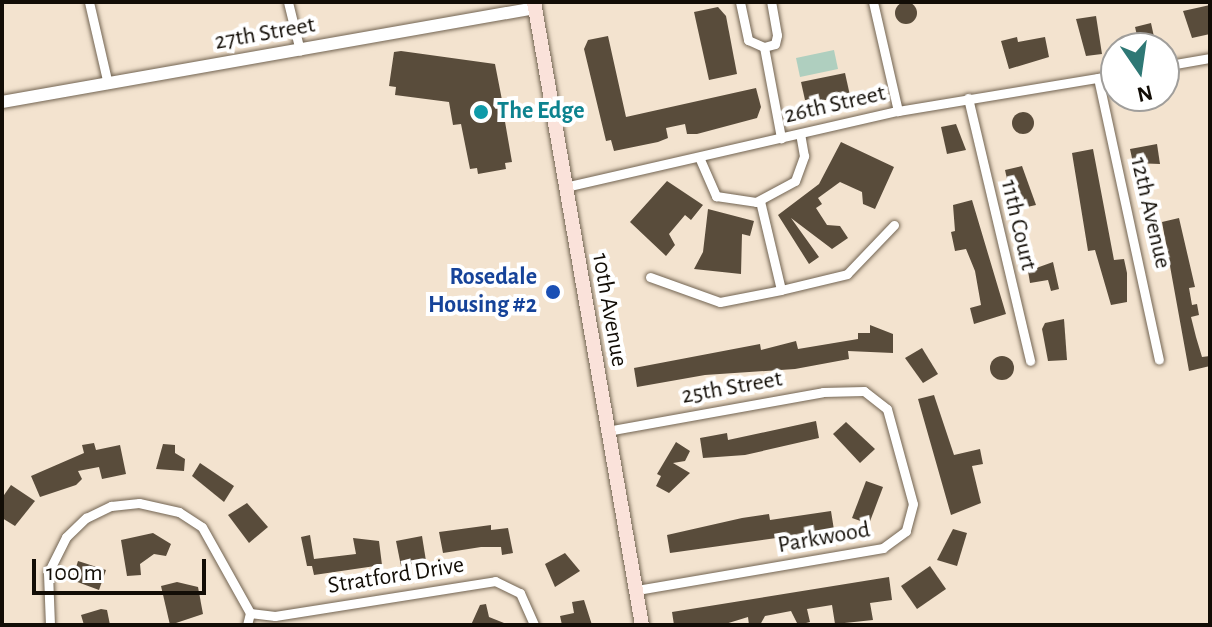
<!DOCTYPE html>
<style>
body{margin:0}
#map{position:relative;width:1212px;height:627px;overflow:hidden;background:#f3e3cf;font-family:"Alegreya Sans",sans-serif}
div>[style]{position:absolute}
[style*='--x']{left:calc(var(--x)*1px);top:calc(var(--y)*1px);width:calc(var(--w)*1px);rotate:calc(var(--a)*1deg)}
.green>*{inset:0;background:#afcfbf}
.building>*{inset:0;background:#594c3b}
.round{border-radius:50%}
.roads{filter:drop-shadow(0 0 2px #726452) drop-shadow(0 0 2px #726452)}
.minor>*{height:9px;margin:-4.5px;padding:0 4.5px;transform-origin:4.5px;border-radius:4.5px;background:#fff}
.tertiary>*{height:12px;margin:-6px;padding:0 6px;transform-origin:6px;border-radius:6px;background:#fff}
.secondary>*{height:14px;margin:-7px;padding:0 7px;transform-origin:7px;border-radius:7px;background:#fae2da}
.dots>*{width:22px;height:22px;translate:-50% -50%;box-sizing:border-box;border:4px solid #fff;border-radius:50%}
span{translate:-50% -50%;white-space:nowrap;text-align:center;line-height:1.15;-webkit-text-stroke:8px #fff;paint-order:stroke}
.street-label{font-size:24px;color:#120d06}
.culture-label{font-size:24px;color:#0d838f;font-weight:700}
.left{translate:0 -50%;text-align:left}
.transit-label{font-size:24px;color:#164399;font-weight:700}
.right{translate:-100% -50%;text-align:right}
.frame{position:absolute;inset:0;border:4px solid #120d06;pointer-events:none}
.north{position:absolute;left:1100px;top:32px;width:80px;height:80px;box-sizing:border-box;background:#fff;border:2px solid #a09e9b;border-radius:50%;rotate:167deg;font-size:22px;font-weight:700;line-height:32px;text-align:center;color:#120d06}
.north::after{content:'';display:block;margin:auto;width:28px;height:36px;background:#2e7875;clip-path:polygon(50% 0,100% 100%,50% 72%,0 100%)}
.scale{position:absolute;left:32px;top:559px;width:174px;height:36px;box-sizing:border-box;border:4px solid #120d06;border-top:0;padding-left:10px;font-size:24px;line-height:28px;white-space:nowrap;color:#120d06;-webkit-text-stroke:6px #fff;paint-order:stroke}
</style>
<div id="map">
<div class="green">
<div style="clip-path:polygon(834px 50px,838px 69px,800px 77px,796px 58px)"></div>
</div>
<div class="building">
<div class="round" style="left:895px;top:2px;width:22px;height:22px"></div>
<div style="clip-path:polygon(1210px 5px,1210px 34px,1192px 38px,1183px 11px)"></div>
<div style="clip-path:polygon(718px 7px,726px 16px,737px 74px,709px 80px,694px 12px)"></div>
<div style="clip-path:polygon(1096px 16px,1102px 54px,1086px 56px,1076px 19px)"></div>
<div style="clip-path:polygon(1151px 23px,1156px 46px,1140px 48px,1135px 27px)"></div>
<div style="clip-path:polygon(608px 36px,626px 117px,756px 88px,761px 107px,757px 118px,697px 134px,687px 134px,685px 124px,666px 128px,668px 138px,658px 142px,614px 151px,611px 140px,606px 141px,584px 49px,588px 40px)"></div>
<div style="clip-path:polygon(1017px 37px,1018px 42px,1045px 37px,1049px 57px,1009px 69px,1001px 41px)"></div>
<div style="clip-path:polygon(401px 51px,495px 64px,502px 100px,510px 98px,513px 115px,504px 116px,512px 162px,505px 163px,506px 169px,478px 174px,477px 168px,470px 169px,461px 124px,453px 125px,449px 102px,395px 95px,396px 87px,389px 86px,394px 52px)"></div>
<div style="clip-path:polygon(845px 73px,851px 100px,805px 100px,801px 82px)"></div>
<div class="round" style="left:1012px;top:112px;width:22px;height:22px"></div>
<div style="clip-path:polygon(956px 124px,966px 150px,947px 154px,941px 127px)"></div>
<div style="clip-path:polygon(841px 142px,894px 167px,875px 209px,863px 204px,862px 192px,840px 182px,818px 198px,822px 204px,816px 208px,827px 225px,840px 226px,848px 238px,832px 249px,791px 218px,819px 257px,809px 264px,778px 215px,819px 184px)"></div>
<div style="clip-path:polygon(1157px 144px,1160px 164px,1133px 163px,1130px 149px)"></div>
<div style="clip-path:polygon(1093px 149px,1114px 260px,1124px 259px,1127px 273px,1127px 302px,1111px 305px,1095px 250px,1088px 251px,1072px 153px)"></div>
<div style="clip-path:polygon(1022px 166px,1036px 205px,1014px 210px,1005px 170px)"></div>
<div style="clip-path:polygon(667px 181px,703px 205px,691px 220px,685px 215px,669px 234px,675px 245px,666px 256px,630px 222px)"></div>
<div style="clip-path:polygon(972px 200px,1006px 314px,974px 324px,970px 308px,981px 305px,975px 271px,966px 249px,955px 251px,951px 232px,955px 231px,953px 205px)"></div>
<div style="clip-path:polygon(708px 209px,754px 221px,750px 236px,742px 234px,741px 274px,694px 269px,703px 252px)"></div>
<div style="clip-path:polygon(1179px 218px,1195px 287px,1189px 288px,1192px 305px,1197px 304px,1199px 315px,1191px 317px,1196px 337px,1202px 357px,1210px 356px,1210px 366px,1189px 371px,1162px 222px)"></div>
<div style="clip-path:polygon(1053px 262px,1059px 289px,1051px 291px,1048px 280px,1030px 283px,1028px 271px)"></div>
<div style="clip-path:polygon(1064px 319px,1067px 360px,1048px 361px,1042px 329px,1045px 323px)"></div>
<div style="clip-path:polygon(870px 325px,893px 334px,893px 353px,848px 351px,849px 359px,795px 369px,705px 375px,637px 387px,634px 368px,760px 344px,761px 350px,796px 341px,798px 349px,858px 339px,858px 333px,870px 333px)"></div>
<div style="clip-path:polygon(922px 348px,938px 374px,923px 383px,905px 358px)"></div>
<div class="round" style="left:990px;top:356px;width:24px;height:24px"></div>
<div style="clip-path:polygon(934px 395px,954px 455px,980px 449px,983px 464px,972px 466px,981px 503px,951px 515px,918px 399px)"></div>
<div style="clip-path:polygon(816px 421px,819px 438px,745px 455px,703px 458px,700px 438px,727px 433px,728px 440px)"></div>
<div style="clip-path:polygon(846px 422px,875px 449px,860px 463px,833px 434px)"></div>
<div style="clip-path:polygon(676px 442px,690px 451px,685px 461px,673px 463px,690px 473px,669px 493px,656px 486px,661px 476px,657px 474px)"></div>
<div style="clip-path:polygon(94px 443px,96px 450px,120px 445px,126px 474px,102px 479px,99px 467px,78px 471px,82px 479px,76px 485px,40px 497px,31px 476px,84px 453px,82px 445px)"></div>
<div style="clip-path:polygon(163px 444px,175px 445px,175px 453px,185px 459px,184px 471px,156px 469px)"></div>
<div style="clip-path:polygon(200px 463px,234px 486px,224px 502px,192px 476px)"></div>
<div style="clip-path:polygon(866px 481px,883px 487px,869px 524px,852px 518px)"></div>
<div style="clip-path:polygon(11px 485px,35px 501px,15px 526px,2px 518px,2px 498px)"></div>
<div style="clip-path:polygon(247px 503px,268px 527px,249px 543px,228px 515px)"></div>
<div style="clip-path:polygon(831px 511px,834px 530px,670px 553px,667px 535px,742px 518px,769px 514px,770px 520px)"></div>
<div style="clip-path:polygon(491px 525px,491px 530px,508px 528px,513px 553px,502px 555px,501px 547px,481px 547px,443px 553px,439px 532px)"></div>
<div style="clip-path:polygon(953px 529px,967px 533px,957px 566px,937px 560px)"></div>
<div style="clip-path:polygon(153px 533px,171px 544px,166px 556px,154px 554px,140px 564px,141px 575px,127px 576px,121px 540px)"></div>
<div style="clip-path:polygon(310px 535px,314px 559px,356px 554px,353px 538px,379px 541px,382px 565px,314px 575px,312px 566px,307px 566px,301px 537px)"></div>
<div style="clip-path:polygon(422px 536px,426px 561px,401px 566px,396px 541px)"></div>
<div style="clip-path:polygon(565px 553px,580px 571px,555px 587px,545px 564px)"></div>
<div style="clip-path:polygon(78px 561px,106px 570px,99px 590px,72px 580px)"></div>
<div style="clip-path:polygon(930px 566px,946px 589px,917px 609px,901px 586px)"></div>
<div style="clip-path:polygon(889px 577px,892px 600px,870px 603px,873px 620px,835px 624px,832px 605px,807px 609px,810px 622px,798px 625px,791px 611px,765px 616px,760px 625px,749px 625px,748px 617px,722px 625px,674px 625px,672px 612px)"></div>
<div style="clip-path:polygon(177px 582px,198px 587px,203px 614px,170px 625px,161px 586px)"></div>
<div style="clip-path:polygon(584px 600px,592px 625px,562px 625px,560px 616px,574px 613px,572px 602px)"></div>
<div style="clip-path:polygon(486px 604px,489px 617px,509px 625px,471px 625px,480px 605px)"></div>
<div style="clip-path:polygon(101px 609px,107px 610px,110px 625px,84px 625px,81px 615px)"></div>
</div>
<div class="roads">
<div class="minor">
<div style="--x:89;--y:2;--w:84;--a:77"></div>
<div style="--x:288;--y:2;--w:50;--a:76.2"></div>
<div style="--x:740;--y:2;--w:39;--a:78"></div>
<div style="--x:748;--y:40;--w:17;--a:24"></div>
<div style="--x:764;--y:47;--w:93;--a:79.4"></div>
<div style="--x:873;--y:2;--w:112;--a:77.1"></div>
<div style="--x:764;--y:47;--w:11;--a:-15"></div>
<div style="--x:775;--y:44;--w:9;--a:-77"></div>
<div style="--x:777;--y:35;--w:34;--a:-100"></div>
<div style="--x:1164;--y:66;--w:47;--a:-9.9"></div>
<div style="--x:1098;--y:78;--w:288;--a:77.8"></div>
<div style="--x:968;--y:98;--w:270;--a:76.7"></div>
<div style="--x:699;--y:157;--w:43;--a:66.4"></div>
<div style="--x:716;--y:196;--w:40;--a:8.5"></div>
<div style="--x:756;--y:202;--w:44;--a:-28.3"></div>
<div style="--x:795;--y:181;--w:27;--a:-70"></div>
<div style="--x:804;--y:156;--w:22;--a:-100"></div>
<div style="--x:565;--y:187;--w:342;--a:-12.9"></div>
<div style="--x:898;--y:111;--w:221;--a:-9.4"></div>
<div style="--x:760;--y:201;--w:91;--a:76.7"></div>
<div style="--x:650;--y:277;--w:74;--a:19.7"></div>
<div style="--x:720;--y:302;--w:62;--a:-11.1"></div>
<div style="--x:781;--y:290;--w:68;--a:-13.6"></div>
<div style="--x:847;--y:274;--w:68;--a:-46.2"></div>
<div style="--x:607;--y:431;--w:219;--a:-10.2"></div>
<div style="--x:823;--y:392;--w:41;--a:-1.4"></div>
<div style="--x:864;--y:391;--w:29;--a:38"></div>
<div style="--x:887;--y:409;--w:98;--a:74.7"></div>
<div style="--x:913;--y:504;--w:28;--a:105"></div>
<div style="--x:906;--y:531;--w:29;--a:144"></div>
<div style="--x:883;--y:548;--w:251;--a:170.3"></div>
<div style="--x:50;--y:625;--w:52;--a:-92.2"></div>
<div style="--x:48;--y:573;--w:40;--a:-63.4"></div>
<div style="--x:66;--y:537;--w:28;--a:-44"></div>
<div style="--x:86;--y:518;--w:28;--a:-26"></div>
<div style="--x:111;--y:506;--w:28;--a:-6"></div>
<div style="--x:139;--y:503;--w:41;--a:12.7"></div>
<div style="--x:179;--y:512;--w:27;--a:33"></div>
<div style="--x:202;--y:527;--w:98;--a:60.8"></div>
<div style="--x:250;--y:613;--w:25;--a:7"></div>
<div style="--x:275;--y:616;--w:223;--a:-9"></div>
<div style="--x:495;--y:581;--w:28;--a:26"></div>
<div style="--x:520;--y:593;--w:35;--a:66"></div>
<div style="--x:247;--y:625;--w:12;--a:-76"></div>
</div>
<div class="tertiary">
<div style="--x:2;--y:102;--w:541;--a:-10"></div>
</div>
<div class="secondary">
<div style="--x:534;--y:2;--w:632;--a:80.17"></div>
</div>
</div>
<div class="dots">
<div style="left:481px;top:112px;background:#0f9aa8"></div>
<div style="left:553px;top:292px;background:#1a4fb4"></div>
</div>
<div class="street-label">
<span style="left:265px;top:34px;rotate:-10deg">27th Street</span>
<span style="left:835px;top:105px;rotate:-13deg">26th Street</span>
<span style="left:1150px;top:213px;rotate:77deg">12th Avenue</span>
<span style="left:1018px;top:225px;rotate:77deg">11th Court</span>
<span style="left:609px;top:310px;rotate:80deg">10th Avenue</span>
<span style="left:732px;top:388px;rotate:-10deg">25th Street</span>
<span style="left:824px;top:538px;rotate:-10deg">Parkwood</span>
<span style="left:396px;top:576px;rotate:-9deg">Stratford Drive</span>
</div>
<div class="culture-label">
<span class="left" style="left:497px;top:112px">The Edge</span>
</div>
<div class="transit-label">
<span class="right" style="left:537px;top:292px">Rosedale<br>Housing #2</span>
</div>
<div class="frame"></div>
<div class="north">N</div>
<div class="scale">100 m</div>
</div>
